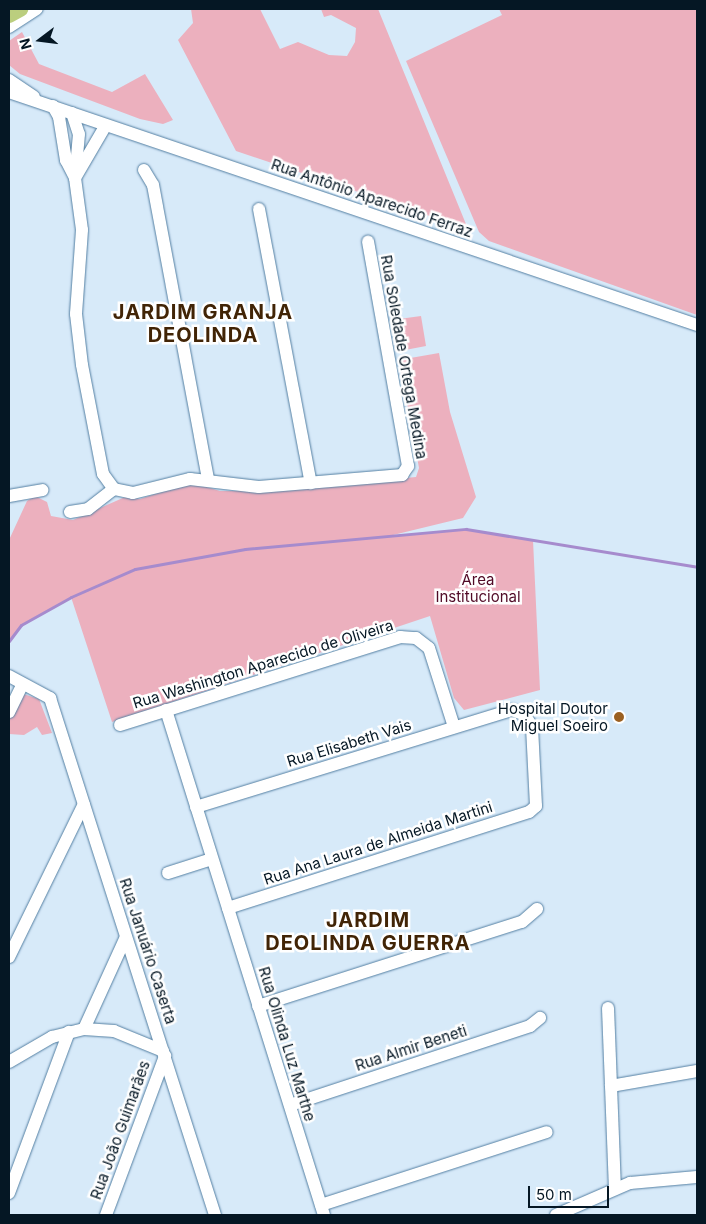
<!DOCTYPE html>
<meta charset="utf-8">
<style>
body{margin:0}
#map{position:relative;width:706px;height:1224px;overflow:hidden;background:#d7eaf9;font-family:Inter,sans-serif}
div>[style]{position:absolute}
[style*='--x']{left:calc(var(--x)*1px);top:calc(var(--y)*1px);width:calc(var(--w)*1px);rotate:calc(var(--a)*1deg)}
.green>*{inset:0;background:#ecb0be}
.stream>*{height:3px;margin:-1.5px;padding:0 1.5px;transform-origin:1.5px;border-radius:1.5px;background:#a68bcd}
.roads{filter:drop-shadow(0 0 1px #537fa2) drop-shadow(0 0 1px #537fa2)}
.minor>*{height:12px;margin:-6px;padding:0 6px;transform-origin:6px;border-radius:6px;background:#fff}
.major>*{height:16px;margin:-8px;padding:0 8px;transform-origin:8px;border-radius:8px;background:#bbce7e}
.dots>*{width:14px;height:14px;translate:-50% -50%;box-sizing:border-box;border:2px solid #fff;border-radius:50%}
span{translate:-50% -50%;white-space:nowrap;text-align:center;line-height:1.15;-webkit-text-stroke:5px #fff;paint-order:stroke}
.street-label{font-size:15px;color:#051724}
.park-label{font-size:15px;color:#500a26}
.poi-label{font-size:15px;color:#051724}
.right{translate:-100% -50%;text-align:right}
.district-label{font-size:20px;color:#412406;font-weight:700;letter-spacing:1px}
.frame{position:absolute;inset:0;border:10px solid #051724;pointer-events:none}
.north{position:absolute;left:15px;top:15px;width:50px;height:50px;-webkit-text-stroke:4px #fff;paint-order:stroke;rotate:255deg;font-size:14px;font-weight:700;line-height:20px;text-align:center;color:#051724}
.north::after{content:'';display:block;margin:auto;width:18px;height:22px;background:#051724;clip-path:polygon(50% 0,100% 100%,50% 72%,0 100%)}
.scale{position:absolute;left:528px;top:1186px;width:81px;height:22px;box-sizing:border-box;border:2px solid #051724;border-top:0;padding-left:6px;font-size:15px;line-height:18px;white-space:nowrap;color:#051724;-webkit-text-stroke:4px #fff;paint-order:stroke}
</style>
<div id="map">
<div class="green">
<div style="clip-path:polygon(191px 9px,260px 9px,280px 49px,298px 42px,329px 55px,347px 56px,355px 42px,356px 28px,331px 15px,324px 17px,321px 9px,378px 9px,468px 229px,236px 151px,178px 40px,193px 23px)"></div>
<div style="clip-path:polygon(499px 9px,697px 9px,697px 315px,489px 241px,479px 232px,406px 61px,502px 15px)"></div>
<div style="clip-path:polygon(22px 32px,39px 64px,112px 92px,145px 74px,173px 120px,163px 124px,140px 119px,20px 74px,9px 65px,9px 41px)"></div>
<div style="clip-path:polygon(421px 316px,426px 346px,405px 350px,399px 319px)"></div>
<div style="clip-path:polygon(439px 353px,450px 412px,476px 497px,463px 518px,389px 536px,466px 529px,533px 540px,540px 690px,464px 710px,454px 698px,430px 616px,112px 722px,71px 597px,21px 625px,9px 641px,9px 540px,27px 501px,35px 496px,47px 502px,51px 516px,73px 520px,125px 497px,140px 499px,182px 485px,197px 484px,220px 491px,271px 491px,416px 477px,419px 468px,399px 360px)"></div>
<div style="clip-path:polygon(20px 693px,39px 699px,52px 733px,42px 735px,37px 727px,24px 735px,9px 734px,9px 706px)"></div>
</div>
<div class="stream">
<div style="--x:9;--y:641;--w:20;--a:-53"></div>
<div style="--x:21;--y:625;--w:57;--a:-29.2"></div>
<div style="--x:71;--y:597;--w:70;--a:-23.6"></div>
<div style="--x:135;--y:569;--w:112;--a:-10.3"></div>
<div style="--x:245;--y:549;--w:222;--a:-5.2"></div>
<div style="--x:466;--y:529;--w:234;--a:9.3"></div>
</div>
<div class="roads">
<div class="minor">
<div style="--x:9;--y:27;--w:33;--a:-33"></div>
<div style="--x:9;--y:80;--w:30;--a:34"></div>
<div style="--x:9;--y:92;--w:726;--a:18.71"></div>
<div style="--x:53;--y:106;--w:13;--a:61"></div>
<div style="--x:59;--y:117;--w:44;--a:80.8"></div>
<div style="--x:66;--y:160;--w:18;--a:63"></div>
<div style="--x:72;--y:113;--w:22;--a:72"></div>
<div style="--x:79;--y:134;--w:44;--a:95.2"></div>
<div style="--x:75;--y:178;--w:52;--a:82.3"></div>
<div style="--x:82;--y:230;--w:84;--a:94.1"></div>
<div style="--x:76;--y:314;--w:51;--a:83.3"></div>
<div style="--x:82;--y:365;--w:111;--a:79.1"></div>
<div style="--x:103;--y:474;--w:19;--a:54"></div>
<div style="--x:114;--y:489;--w:19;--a:12"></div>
<div style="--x:133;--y:493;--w:59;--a:-13.8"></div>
<div style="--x:190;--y:479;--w:69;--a:6.6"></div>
<div style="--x:259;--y:487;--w:144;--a:-4.8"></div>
<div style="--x:402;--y:475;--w:11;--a:-56"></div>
<div style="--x:408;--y:466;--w:228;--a:-100.1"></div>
<div style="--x:144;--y:170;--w:17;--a:59"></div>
<div style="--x:153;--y:185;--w:299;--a:79.4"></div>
<div style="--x:75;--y:178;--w:61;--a:-59.7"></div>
<div style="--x:259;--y:209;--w:279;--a:79.3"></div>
<div style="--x:9;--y:496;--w:34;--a:-10"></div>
<div style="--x:70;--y:512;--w:18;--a:-9"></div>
<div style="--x:88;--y:509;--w:33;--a:-38"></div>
<div style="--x:9;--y:676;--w:47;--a:28.2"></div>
<div style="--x:50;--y:698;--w:543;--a:72.3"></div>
<div style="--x:166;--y:710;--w:529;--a:72.63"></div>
<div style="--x:9;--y:712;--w:30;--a:-64"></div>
<div style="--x:120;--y:725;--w:294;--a:-17.4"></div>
<div style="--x:400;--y:637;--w:16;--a:4"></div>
<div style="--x:416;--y:638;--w:16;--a:38"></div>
<div style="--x:429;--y:648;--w:83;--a:72.4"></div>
<div style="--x:196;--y:807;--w:331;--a:-17.1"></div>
<div style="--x:512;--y:710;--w:14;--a:21"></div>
<div style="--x:525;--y:715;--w:14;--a:60"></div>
<div style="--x:532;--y:727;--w:79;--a:87.1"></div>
<div style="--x:536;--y:806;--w:9;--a:139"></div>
<div style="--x:529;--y:812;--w:316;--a:162.3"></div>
<div style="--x:168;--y:873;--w:46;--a:-17.7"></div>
<div style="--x:9;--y:957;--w:170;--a:-63.9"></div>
<div style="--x:258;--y:1006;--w:277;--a:-17.7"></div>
<div style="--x:522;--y:922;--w:20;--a:-41"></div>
<div style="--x:608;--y:1008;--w:179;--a:87.8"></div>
<div style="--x:84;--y:1029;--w:101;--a:-65.5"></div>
<div style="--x:9;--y:1062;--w:50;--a:-30.2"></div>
<div style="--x:52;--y:1037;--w:33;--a:-14"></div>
<div style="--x:84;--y:1029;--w:30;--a:4"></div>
<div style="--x:114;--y:1031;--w:53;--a:22.2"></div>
<div style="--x:611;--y:1086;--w:87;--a:-9.9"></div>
<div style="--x:290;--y:1105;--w:253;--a:-18.2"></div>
<div style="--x:530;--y:1026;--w:13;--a:-39"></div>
<div style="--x:9;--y:1193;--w:172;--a:-69.6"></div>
<div style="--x:321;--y:1205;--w:237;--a:-17.9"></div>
<div style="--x:106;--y:1215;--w:170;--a:-69.6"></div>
<div style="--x:556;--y:1215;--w:81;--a:-23.4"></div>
<div style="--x:630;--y:1183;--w:67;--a:-5.1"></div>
</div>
<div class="major">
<div style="--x:9;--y:15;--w:13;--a:-29"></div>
</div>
</div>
<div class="dots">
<div style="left:619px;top:717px;background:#9b6021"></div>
</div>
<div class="street-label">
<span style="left:372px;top:198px;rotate:19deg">Rua Antônio Aparecido Ferraz</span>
<span style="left:404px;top:357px;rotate:80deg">Rua Soledade Ortega Medina</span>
<span style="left:263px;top:664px;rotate:-17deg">Rua Washington Aparecido de Oliveira</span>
<span style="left:349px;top:743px;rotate:-17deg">Rua Elisabeth Vais</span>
<span style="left:378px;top:843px;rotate:-18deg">Rua Ana Laura de Almeida Martini</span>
<span style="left:148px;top:951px;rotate:72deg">Rua Januário Caserta</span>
<span style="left:287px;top:1044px;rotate:73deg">Rua Olinda Luz Marthe</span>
<span style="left:411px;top:1048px;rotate:-18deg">Rua Almir Beneti</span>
<span style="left:120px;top:1130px;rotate:-70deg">Rua João Guimarães</span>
</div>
<div class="park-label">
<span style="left:478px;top:588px">Área<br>Institucional</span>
</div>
<div class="poi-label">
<span class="right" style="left:608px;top:717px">Hospital Doutor<br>Miguel Soeiro</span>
</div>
<div class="district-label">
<span style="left:203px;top:324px">JARDIM GRANJA<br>DEOLINDA</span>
<span style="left:368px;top:932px">JARDIM<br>DEOLINDA GUERRA</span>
</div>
<div class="frame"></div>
<div class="north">N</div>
<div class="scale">50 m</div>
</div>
